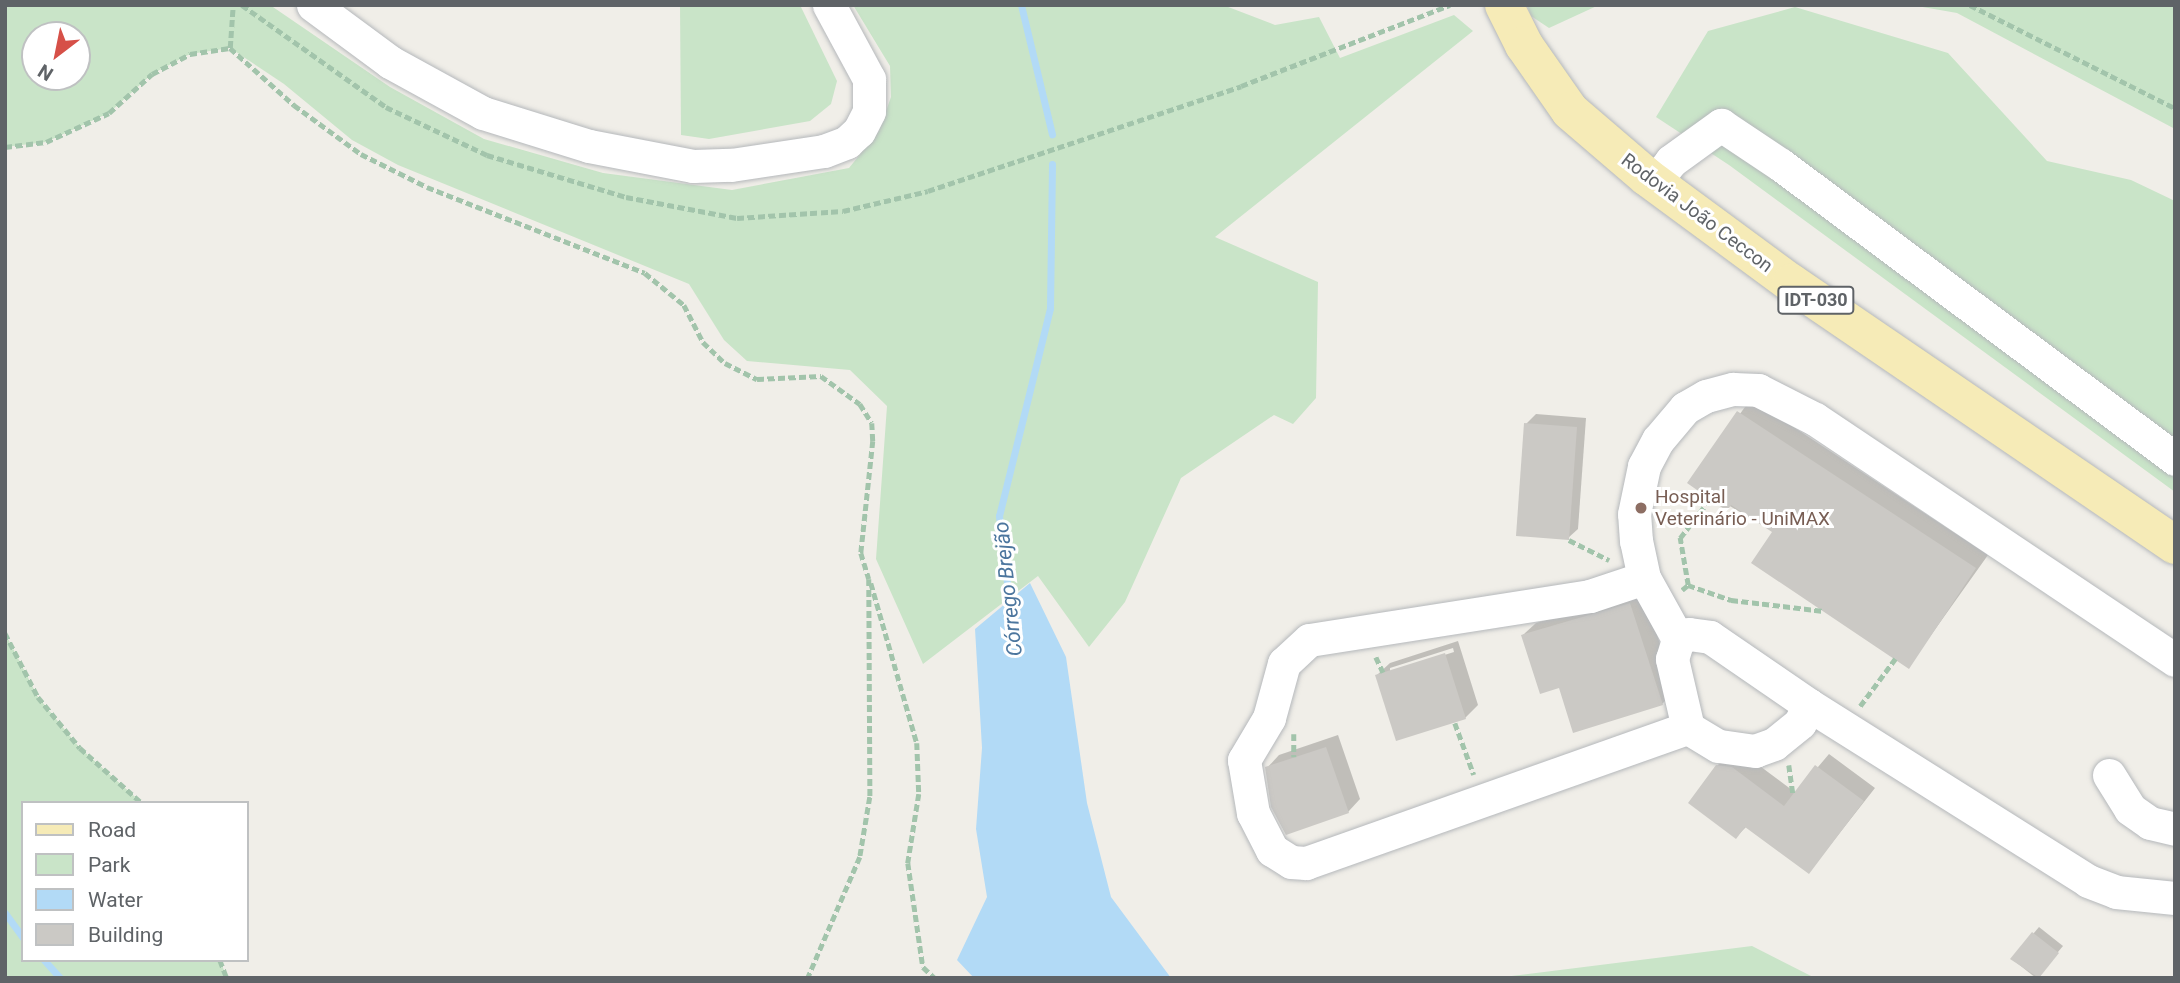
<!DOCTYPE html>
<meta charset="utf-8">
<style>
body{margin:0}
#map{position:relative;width:2180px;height:983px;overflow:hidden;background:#f0eee8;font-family:Roboto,sans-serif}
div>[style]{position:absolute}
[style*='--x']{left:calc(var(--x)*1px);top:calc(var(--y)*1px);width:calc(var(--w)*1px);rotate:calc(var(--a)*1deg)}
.green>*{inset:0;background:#c9e4c8}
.water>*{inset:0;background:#b2daf6}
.shadow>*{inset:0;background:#0003}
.stream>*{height:7px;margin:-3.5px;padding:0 3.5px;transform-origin:3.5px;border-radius:3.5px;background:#b2daf6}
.building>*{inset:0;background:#cbc9c5}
.path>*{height:4.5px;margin-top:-2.25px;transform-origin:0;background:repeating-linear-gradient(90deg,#a2c4ab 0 7px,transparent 0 10.5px)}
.roads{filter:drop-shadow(0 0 2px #b5b8bb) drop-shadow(0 0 2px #b5b8bb)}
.minor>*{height:33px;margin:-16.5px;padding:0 16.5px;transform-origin:16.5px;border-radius:16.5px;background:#fff}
.major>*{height:38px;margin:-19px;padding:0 19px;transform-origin:19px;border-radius:19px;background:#f6ebb7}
.dots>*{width:19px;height:19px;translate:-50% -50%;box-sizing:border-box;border:4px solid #fff;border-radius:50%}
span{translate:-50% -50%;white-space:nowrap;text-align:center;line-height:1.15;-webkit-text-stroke:6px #fff;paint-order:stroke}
.shield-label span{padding:2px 5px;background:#fff;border:2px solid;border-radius:5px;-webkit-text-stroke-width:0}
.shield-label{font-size:18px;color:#5f6367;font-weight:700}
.street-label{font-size:19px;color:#5f6367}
.education-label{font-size:19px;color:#785e54}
.left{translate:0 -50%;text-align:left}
.water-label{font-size:21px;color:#4c769e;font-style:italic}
.frame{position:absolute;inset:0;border:7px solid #5f6367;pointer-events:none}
.legend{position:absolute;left:21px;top:801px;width:228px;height:161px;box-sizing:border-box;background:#fff;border:2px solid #bfc1c2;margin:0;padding:9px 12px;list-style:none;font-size:21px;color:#5f6367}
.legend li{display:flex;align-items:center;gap:14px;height:35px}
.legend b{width:35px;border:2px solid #bfc1c2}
.north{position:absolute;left:21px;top:21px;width:70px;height:70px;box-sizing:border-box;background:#fff;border:2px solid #bfc1c2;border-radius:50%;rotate:212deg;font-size:19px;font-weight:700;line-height:28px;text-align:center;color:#5f6367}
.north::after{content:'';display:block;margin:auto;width:24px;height:32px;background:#d65048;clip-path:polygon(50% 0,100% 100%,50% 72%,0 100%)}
</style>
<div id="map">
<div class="green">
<div style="clip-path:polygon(evenodd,5px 5px,270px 5px,390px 87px,484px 139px,603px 173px,732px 190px,849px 168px,879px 131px,891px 97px,890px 66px,853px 5px,1223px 5px,1275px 25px,1319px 17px,1340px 58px,1454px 15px,1473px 31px,1215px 237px,1318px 282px,1316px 398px,1293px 424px,1274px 415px,1181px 478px,1125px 602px,1089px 647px,1038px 576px,923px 664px,876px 559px,887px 406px,850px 370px,747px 361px,724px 340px,689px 284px,398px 165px,352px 140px,284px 84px,230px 48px,190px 54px,152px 74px,109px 113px,46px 142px,5px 147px,5px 5px,35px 35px,77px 35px,77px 77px,35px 77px,35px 35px)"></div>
<div style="clip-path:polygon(680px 5px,800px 5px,837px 81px,831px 104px,810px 121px,709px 139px,681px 135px)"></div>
<div style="clip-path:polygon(1527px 5px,1599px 5px,1549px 28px,1531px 16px)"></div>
<div style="clip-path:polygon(1911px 5px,2175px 5px,2175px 129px,1957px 13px)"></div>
<div style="clip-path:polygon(1795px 7px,1948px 53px,2047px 161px,2131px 180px,2175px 201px,2175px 492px,1729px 165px,1656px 117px,1708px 31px)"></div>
<div style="clip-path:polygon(5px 633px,38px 697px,80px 748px,142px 803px,23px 803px,23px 960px,220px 960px,227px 978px,5px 978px)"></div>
<div style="clip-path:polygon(1752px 946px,1815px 978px,1495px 978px)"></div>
</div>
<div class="water">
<div style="clip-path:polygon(1030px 583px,1066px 657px,1087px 803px,1111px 897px,1171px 978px,974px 978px,957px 960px,987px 897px,976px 829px,982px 748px,975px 629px)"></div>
</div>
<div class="shadow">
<div style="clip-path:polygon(1751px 399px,1988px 555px,1909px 666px,1774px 532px,1689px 482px)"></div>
<div style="clip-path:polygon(1536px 414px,1586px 418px,1578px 529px,1568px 538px,1526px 424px)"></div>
<div style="clip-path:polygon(1643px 591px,1675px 691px,1662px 704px,1560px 685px,1523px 635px,1536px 623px)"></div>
<div style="clip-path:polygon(evenodd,1458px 641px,1478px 705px,1465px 718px,1377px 675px,1390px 663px,1458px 641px,1453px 648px,1454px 652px,1390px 672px,1390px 668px,1453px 648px)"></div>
<div style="clip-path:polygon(1338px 735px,1360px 799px,1348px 812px,1267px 768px,1279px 755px)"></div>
<div style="clip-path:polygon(1730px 753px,1745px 755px,1796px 793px,1829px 754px,1875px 788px,1809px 872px,1747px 826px,1736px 837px,1717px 766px)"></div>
<div style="clip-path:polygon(2039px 927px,2063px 946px,2036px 978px,2012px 959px)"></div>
</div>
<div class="stream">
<div style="--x:1021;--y:5;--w:133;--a:76.5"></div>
<div style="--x:1010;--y:608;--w:93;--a:-96.8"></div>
<div style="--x:999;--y:516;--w:214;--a:-76.2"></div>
<div style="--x:1050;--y:308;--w:144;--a:-89.2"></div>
<div style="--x:5;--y:913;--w:31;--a:54"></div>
<div style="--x:44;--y:960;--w:24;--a:48"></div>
</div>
<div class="building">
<div style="clip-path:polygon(1737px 411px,1976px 568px,1909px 669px,1751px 563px,1772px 532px,1731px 505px,1727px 511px,1687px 483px)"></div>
<div style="clip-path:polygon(1524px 423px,1577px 427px,1569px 540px,1516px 536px)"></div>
<div style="clip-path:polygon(1630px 603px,1663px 705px,1573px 733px,1559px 688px,1540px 694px,1521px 635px)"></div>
<div style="clip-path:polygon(1445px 653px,1466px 719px,1396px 741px,1375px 675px)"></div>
<div style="clip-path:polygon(1326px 747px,1349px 813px,1286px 835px,1271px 807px,1265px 767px)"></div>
<div style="clip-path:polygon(1716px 765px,1732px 767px,1784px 806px,1815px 765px,1864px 801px,1809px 874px,1745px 827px,1736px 839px,1688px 803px)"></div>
<div style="clip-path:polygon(2032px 932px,2059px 953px,2039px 978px,2010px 959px)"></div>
</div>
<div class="path">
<div style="--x:242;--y:5;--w:176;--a:35.3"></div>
<div style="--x:386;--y:107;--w:112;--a:25.4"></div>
<div style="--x:487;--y:155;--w:145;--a:16.8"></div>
<div style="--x:626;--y:197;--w:113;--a:10.7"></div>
<div style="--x:737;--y:218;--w:106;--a:-3.8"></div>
<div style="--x:843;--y:211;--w:87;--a:-13.2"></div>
<div style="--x:928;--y:191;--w:330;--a:-18.5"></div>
<div style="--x:1241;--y:86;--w:224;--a:-21.2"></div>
<div style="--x:1970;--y:5;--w:229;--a:26.7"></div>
<div style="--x:230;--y:48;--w:43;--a:-86"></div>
<div style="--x:5;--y:147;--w:41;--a:-7"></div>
<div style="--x:46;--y:142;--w:69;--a:-24.7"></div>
<div style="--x:109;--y:113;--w:58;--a:-42.2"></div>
<div style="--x:152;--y:74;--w:43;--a:-27.8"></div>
<div style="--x:190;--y:54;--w:40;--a:-8.5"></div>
<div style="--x:230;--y:48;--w:86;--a:41.7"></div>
<div style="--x:294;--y:105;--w:83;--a:36.2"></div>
<div style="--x:361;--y:154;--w:74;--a:26.6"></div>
<div style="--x:427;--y:187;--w:234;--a:21.5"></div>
<div style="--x:645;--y:273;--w:50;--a:39.4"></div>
<div style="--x:684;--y:305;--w:42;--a:62.8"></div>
<div style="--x:703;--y:342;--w:30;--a:44"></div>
<div style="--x:725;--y:363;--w:36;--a:27"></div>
<div style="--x:757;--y:379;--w:64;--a:-2.7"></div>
<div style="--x:821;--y:376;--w:48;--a:35.7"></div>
<div style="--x:860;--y:404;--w:22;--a:58"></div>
<div style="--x:872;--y:423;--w:18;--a:87"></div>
<div style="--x:873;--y:441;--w:113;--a:96.1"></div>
<div style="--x:861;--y:553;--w:27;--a:73"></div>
<div style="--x:869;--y:579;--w:218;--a:89.7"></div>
<div style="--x:870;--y:797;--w:61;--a:99.5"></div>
<div style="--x:860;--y:857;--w:132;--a:113.3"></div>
<div style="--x:1569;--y:540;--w:45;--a:26.6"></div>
<div style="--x:871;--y:583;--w:166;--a:74"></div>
<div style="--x:917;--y:743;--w:51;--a:87.8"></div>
<div style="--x:919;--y:794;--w:70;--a:99.1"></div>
<div style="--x:908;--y:863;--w:105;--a:81.8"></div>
<div style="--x:923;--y:967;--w:16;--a:43"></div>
<div style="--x:1688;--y:585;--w:48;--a:-99.7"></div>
<div style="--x:1680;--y:538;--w:49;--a:-52.4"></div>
<div style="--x:1682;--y:590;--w:8;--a:-40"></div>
<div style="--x:1688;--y:585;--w:46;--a:19.2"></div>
<div style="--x:1731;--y:600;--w:93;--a:6.8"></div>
<div style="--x:5;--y:633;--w:72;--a:62.7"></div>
<div style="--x:38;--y:697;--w:66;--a:50.5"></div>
<div style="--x:80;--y:748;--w:83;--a:41.6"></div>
<div style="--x:1376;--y:657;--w:17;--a:65"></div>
<div style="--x:1860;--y:706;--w:59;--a:-53.3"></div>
<div style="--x:1455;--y:723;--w:55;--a:69.9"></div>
<div style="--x:1294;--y:734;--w:23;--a:90"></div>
<div style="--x:1789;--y:765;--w:30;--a:82"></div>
<div style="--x:220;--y:960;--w:19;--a:69"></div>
</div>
<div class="roads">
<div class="minor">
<div style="--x:313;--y:5;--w:96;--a:36.5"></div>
<div style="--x:390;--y:62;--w:106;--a:28.7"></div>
<div style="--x:483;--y:113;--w:111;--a:17.3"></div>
<div style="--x:589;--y:146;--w:106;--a:10.9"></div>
<div style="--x:693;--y:166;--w:38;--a:-2"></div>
<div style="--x:731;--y:165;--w:94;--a:-8.6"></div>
<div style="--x:824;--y:151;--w:25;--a:-21"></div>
<div style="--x:847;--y:142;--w:16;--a:-43"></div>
<div style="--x:859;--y:131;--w:22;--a:-63"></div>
<div style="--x:869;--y:111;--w:32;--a:-90"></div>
<div style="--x:869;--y:79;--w:84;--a:-118.4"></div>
<div style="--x:1654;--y:183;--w:28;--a:-52"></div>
<div style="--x:1671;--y:161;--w:62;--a:-35.8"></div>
<div style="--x:1721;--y:125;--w:72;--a:33.7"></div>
<div style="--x:1781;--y:165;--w:492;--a:36.7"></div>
<div style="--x:1644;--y:578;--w:57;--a:161.6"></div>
<div style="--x:1590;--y:596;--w:284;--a:171.1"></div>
<div style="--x:1309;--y:640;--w:34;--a:137"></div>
<div style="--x:1284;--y:663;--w:57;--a:105.3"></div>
<div style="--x:1269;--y:718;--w:49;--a:120.8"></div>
<div style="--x:1244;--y:760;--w:54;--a:80.4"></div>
<div style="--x:1253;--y:813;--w:42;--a:62.8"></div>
<div style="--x:1272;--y:850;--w:22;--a:32"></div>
<div style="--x:1291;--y:862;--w:15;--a:4"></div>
<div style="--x:1306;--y:863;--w:405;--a:-19.5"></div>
<div style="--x:1689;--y:634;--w:21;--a:8"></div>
<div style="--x:1710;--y:637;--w:120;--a:34.5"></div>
<div style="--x:1809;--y:705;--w:20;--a:117"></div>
<div style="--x:1800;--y:723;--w:33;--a:141"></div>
<div style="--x:1774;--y:744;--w:20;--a:160"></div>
<div style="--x:1755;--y:751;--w:37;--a:-172"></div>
<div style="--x:1718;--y:746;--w:35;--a:-149"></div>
<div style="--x:1688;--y:728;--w:71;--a:-103.1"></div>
<div style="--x:1672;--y:659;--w:21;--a:-73"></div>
<div style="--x:1678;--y:639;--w:12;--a:-24"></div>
<div style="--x:1678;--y:639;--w:70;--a:-119.1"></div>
<div style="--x:1644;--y:578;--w:38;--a:-102"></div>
<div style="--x:1636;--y:541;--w:27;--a:-94"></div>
<div style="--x:1634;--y:514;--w:49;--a:-78.2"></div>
<div style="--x:1644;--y:466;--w:30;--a:-62"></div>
<div style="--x:1658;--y:440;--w:42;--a:-49.8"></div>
<div style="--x:1685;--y:408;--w:24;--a:-30"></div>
<div style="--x:1706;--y:396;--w:28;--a:-15"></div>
<div style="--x:1733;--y:389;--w:25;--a:2"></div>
<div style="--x:1758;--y:390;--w:64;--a:27"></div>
<div style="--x:1815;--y:419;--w:433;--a:33.8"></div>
<div style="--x:1809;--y:705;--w:330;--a:32.2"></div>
<div style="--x:2088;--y:881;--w:30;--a:21"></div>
<div style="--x:2116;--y:892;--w:59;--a:5.8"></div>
<div style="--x:2109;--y:775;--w:40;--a:58"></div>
<div style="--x:2130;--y:809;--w:24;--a:35"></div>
<div style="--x:2150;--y:823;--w:26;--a:13"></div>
</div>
<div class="major">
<div style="--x:1504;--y:5;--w:45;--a:63.4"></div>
<div style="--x:1524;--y:45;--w:80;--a:55.1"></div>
<div style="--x:1570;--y:111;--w:101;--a:40.6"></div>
<div style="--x:1647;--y:177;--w:179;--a:36.4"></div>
<div style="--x:1791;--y:283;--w:465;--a:34.3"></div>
</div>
</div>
<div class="dots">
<div style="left:1641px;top:508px;background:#8d6e63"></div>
</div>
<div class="shield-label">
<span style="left:1816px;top:300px">IDT-030</span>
</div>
<div class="street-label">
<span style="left:1697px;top:213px;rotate:37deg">Rodovia João Ceccon</span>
</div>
<div class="education-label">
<span class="left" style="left:1655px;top:508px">Hospital<br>Veterinário - UniMAX</span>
</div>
<div class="water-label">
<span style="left:1008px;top:589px;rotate:-96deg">Córrego Brejão</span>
</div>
<div class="frame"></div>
<ul class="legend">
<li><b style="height:9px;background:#f6ebb7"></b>Road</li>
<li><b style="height:19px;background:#c9e4c8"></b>Park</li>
<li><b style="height:19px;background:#b2daf6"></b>Water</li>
<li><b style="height:19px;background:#cbc9c5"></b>Building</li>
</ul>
<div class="north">N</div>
</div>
